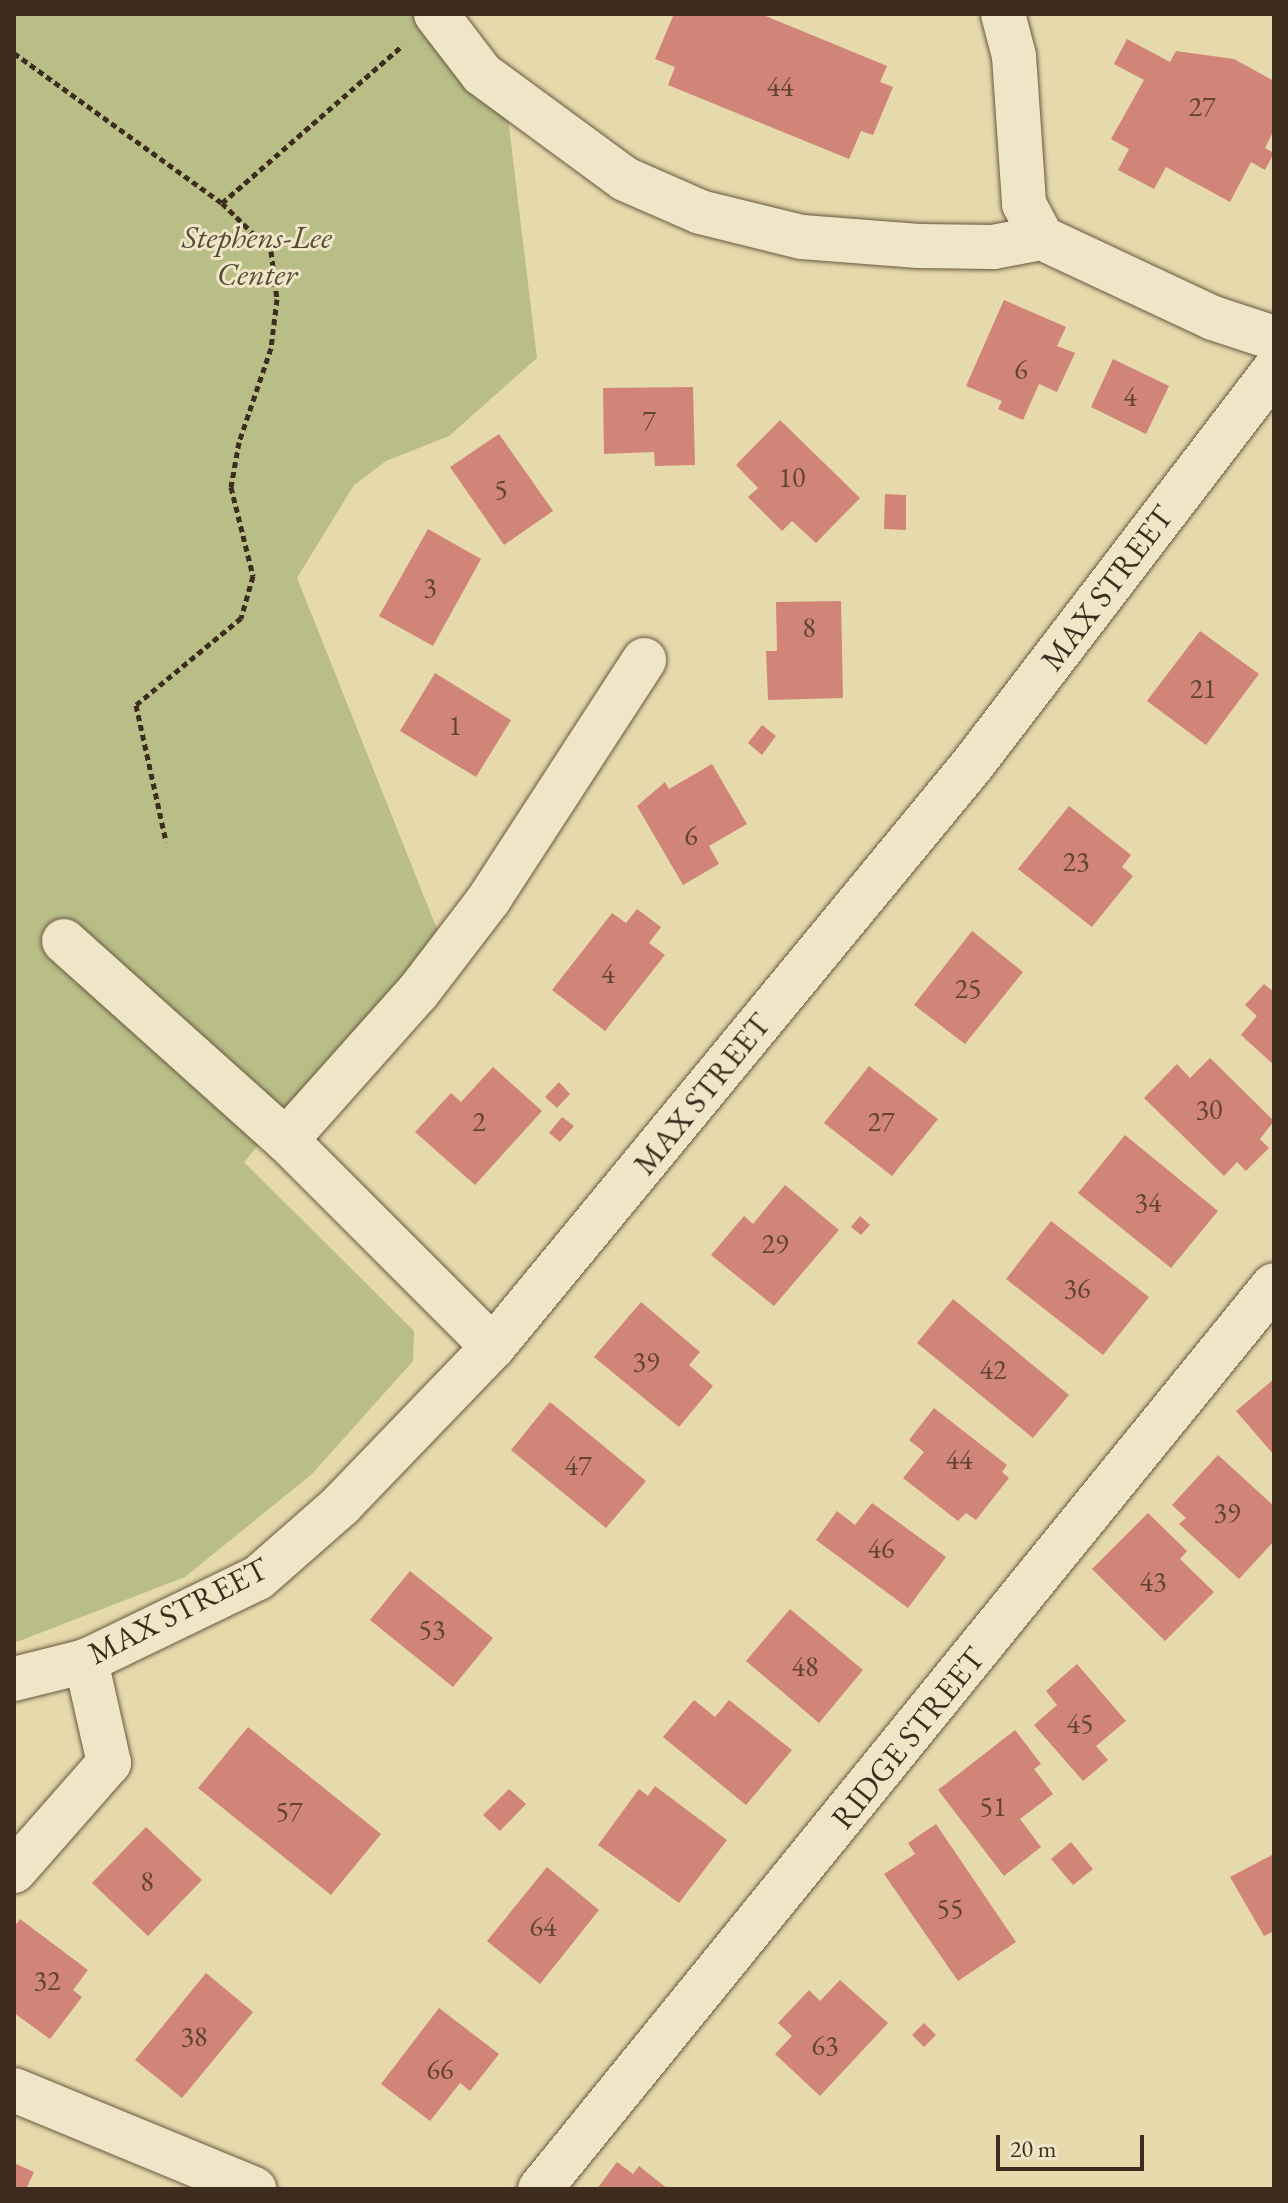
<!DOCTYPE html>
<style>
body{margin:0}
#map{position:relative;width:1288px;height:2203px;overflow:hidden;background:#e6d9ab;font-family:"EB Garamond",serif}
div>[style]{position:absolute}
[style*='--x']{left:calc(var(--x)*1px);top:calc(var(--y)*1px);width:calc(var(--w)*1px);rotate:calc(var(--a)*1deg)}
.green>*{inset:0;background:#b9be86}
.building>*{inset:0;background:#d08578}
.path>*{height:5px;margin-top:-2.5px;transform-origin:0;background:repeating-linear-gradient(90deg,#3e2d1f 0 6px,transparent 0 10px)}
.roads{filter:drop-shadow(0 0 2px #685842) drop-shadow(0 0 2px #685842)}
.minor>*{height:44px;margin:-22px;padding:0 22px;transform-origin:22px;border-radius:22px;background:#efe6c8}
span{translate:-50% -50%;white-space:nowrap;text-align:center;line-height:1.15;-webkit-text-stroke:6px #efe6c8;paint-order:stroke}
.number-label{font-size:28px;color:#624335}
.number-label span{-webkit-text-stroke-width:0}
.park-label{font-size:32px;color:#574a34;font-style:italic}
.street-label{font-size:32px;color:#3e2d1f}
.frame{position:absolute;inset:0;border:16px solid #3e2d1f;pointer-events:none}
.scale{position:absolute;left:996px;top:2135px;width:148px;height:36px;box-sizing:border-box;border:4px solid #3e2d1f;border-top:0;padding-left:10px;font-size:24px;line-height:28px;white-space:nowrap;color:#3e2d1f;-webkit-text-stroke:6px #efe6c8;paint-order:stroke}
</style>
<div id="map">
<div class="green">
<div style="clip-path:polygon(14px 14px,418px 14px,507px 110px,537px 358px,449px 436px,386px 461px,354px 485px,297px 578px,439px 934px,244px 1162px,414px 1331px,413px 1361px,312px 1474px,185px 1577px,14px 1643px)"></div>
</div>
<div class="building">
<div style="clip-path:polygon(674px 14px,761px 14px,887px 66px,880px 82px,893px 87px,873px 135px,861px 131px,849px 159px,668px 85px,675px 67px,655px 59px)"></div>
<div style="clip-path:polygon(1127px 39px,1170px 62px,1176px 51px,1234px 59px,1274px 81px,1274px 130px,1265px 148px,1274px 153px,1265px 170px,1251px 162px,1230px 202px,1166px 167px,1154px 189px,1118px 170px,1129px 149px,1111px 139px,1144px 80px,1114px 64px)"></div>
<div style="clip-path:polygon(1004px 300px,1066px 327px,1057px 346px,1075px 353px,1057px 392px,1039px 384px,1023px 420px,998px 409px,1002px 401px,966px 386px)"></div>
<div style="clip-path:polygon(1113px 359px,1169px 386px,1146px 434px,1091px 407px)"></div>
<div style="clip-path:polygon(693px 387px,695px 465px,655px 466px,654px 452px,604px 454px,603px 388px)"></div>
<div style="clip-path:polygon(780px 420px,860px 498px,816px 543px,792px 521px,782px 531px,748px 497px,758px 488px,736px 465px)"></div>
<div style="clip-path:polygon(499px 434px,553px 511px,504px 545px,450px 467px)"></div>
<div style="clip-path:polygon(885px 494px,906px 495px,906px 530px,884px 529px)"></div>
<div style="clip-path:polygon(428px 529px,481px 559px,433px 646px,379px 616px)"></div>
<div style="clip-path:polygon(841px 601px,843px 698px,768px 700px,766px 651px,777px 651px,776px 602px)"></div>
<div style="clip-path:polygon(1200px 631px,1259px 674px,1206px 745px,1147px 701px)"></div>
<div style="clip-path:polygon(435px 673px,511px 720px,476px 777px,400px 731px)"></div>
<div style="clip-path:polygon(762px 725px,776px 736px,762px 755px,748px 743px)"></div>
<div style="clip-path:polygon(712px 764px,747px 824px,709px 846px,719px 864px,683px 885px,637px 806px,665px 782px,669px 789px)"></div>
<div style="clip-path:polygon(1069px 806px,1131px 855px,1122px 867px,1133px 876px,1092px 927px,1018px 869px)"></div>
<div style="clip-path:polygon(637px 909px,661px 927px,649px 943px,665px 955px,605px 1031px,552px 990px,612px 913px,626px 923px)"></div>
<div style="clip-path:polygon(972px 931px,1023px 972px,965px 1044px,914px 1005px)"></div>
<div style="clip-path:polygon(1264px 984px,1274px 992px,1274px 1065px,1241px 1035px,1257px 1016px,1245px 1005px)"></div>
<div style="clip-path:polygon(1210px 1058px,1274px 1121px,1260px 1139px,1269px 1148px,1246px 1171px,1237px 1162px,1224px 1176px,1144px 1098px,1177px 1064px,1190px 1078px)"></div>
<div style="clip-path:polygon(869px 1066px,938px 1119px,892px 1176px,824px 1123px)"></div>
<div style="clip-path:polygon(493px 1067px,542px 1111px,475px 1185px,415px 1132px,451px 1093px,461px 1102px)"></div>
<div style="clip-path:polygon(559px 1082px,570px 1094px,557px 1108px,545px 1097px)"></div>
<div style="clip-path:polygon(562px 1117px,574px 1126px,560px 1142px,549px 1133px)"></div>
<div style="clip-path:polygon(1125px 1135px,1218px 1211px,1171px 1268px,1078px 1193px)"></div>
<div style="clip-path:polygon(785px 1185px,839px 1230px,774px 1306px,711px 1255px,744px 1216px,753px 1224px)"></div>
<div style="clip-path:polygon(860px 1216px,870px 1225px,861px 1235px,851px 1227px)"></div>
<div style="clip-path:polygon(1051px 1221px,1149px 1297px,1103px 1355px,1006px 1279px)"></div>
<div style="clip-path:polygon(953px 1299px,1069px 1395px,1033px 1438px,917px 1343px)"></div>
<div style="clip-path:polygon(641px 1302px,700px 1352px,689px 1365px,713px 1386px,679px 1427px,594px 1357px)"></div>
<div style="clip-path:polygon(1274px 1379px,1274px 1455px,1236px 1411px)"></div>
<div style="clip-path:polygon(550px 1402px,646px 1481px,606px 1528px,511px 1450px)"></div>
<div style="clip-path:polygon(934px 1408px,1007px 1465px,1002px 1472px,1009px 1478px,976px 1520px,966px 1513px,958px 1521px,903px 1478px,924px 1452px,909px 1440px)"></div>
<div style="clip-path:polygon(1218px 1455px,1274px 1506px,1274px 1541px,1239px 1579px,1179px 1524px,1186px 1518px,1172px 1505px)"></div>
<div style="clip-path:polygon(872px 1503px,946px 1557px,908px 1608px,816px 1540px,837px 1511px,855px 1525px)"></div>
<div style="clip-path:polygon(1148px 1513px,1187px 1551px,1180px 1559px,1214px 1592px,1165px 1641px,1092px 1569px)"></div>
<div style="clip-path:polygon(410px 1571px,493px 1638px,453px 1687px,370px 1620px)"></div>
<div style="clip-path:polygon(790px 1609px,863px 1670px,819px 1723px,746px 1661px)"></div>
<div style="clip-path:polygon(1077px 1664px,1126px 1721px,1096px 1746px,1108px 1760px,1083px 1781px,1034px 1725px,1057px 1705px,1046px 1691px)"></div>
<div style="clip-path:polygon(694px 1700px,715px 1717px,729px 1700px,792px 1750px,746px 1805px,663px 1737px)"></div>
<div style="clip-path:polygon(248px 1727px,381px 1834px,331px 1895px,198px 1788px)"></div>
<div style="clip-path:polygon(1015px 1730px,1041px 1764px,1034px 1769px,1053px 1794px,1020px 1819px,1041px 1847px,1004px 1876px,938px 1790px)"></div>
<div style="clip-path:polygon(655px 1786px,727px 1840px,679px 1903px,598px 1845px,639px 1789px,648px 1796px)"></div>
<div style="clip-path:polygon(509px 1789px,526px 1804px,500px 1831px,483px 1815px)"></div>
<div style="clip-path:polygon(936px 1824px,1016px 1942px,958px 1981px,884px 1874px,915px 1854px,908px 1843px)"></div>
<div style="clip-path:polygon(146px 1827px,202px 1880px,148px 1936px,92px 1883px)"></div>
<div style="clip-path:polygon(1071px 1842px,1093px 1869px,1073px 1885px,1051px 1859px)"></div>
<div style="clip-path:polygon(1274px 1854px,1274px 1931px,1264px 1936px,1230px 1877px)"></div>
<div style="clip-path:polygon(547px 1867px,599px 1910px,540px 1984px,487px 1941px)"></div>
<div style="clip-path:polygon(20px 1919px,88px 1970px,73px 1990px,82px 1997px,50px 2039px,14px 2013px,14px 1927px)"></div>
<div style="clip-path:polygon(206px 1973px,253px 2012px,182px 2098px,135px 2060px)"></div>
<div style="clip-path:polygon(840px 1980px,888px 2023px,820px 2096px,775px 2054px,792px 2036px,778px 2023px,809px 1990px,820px 2001px)"></div>
<div style="clip-path:polygon(439px 2008px,499px 2054px,470px 2091px,460px 2083px,430px 2121px,381px 2084px)"></div>
<div style="clip-path:polygon(924px 2023px,936px 2035px,924px 2047px,912px 2035px)"></div>
<div style="clip-path:polygon(617px 2162px,633px 2174px,639px 2166px,668px 2189px,597px 2189px)"></div>
<div style="clip-path:polygon(14px 2163px,34px 2172px,26px 2189px,14px 2189px)"></div>
</div>
<div class="path">
<div style="--x:14;--y:53;--w:256;--a:35.8"></div>
<div style="--x:222;--y:203;--w:69;--a:44.4"></div>
<div style="--x:271;--y:251;--w:48;--a:82.9"></div>
<div style="--x:277;--y:299;--w:49;--a:97"></div>
<div style="--x:271;--y:348;--w:99;--a:108.8"></div>
<div style="--x:239;--y:442;--w:46;--a:100.1"></div>
<div style="--x:231;--y:487;--w:92;--a:76.1"></div>
<div style="--x:253;--y:576;--w:44;--a:105.9"></div>
<div style="--x:241;--y:618;--w:136;--a:140.4"></div>
<div style="--x:136;--y:705;--w:140;--a:77.6"></div>
<div style="--x:222;--y:203;--w:240;--a:-41.1"></div>
</div>
<div class="roads">
<div class="minor">
<div style="--x:436;--y:14;--w:76;--a:52.5"></div>
<div style="--x:482;--y:74;--w:177;--a:36.3"></div>
<div style="--x:625;--y:179;--w:82;--a:23.7"></div>
<div style="--x:700;--y:212;--w:105;--a:13.8"></div>
<div style="--x:802;--y:237;--w:117;--a:4.4"></div>
<div style="--x:919;--y:246;--w:74;--a:0.8"></div>
<div style="--x:993;--y:247;--w:50;--a:-10.4"></div>
<div style="--x:1003;--y:14;--w:43;--a:75.3"></div>
<div style="--x:1014;--y:56;--w:148;--a:86.1"></div>
<div style="--x:1024;--y:204;--w:38;--a:62"></div>
<div style="--x:1042;--y:238;--w:189;--a:25.1"></div>
<div style="--x:1213;--y:318;--w:64;--a:18.2"></div>
<div style="--x:64;--y:941;--w:298;--a:41.9"></div>
<div style="--x:493;--y:1347;--w:293;--a:-135"></div>
<div style="--x:286;--y:1140;--w:198;--a:-48.3"></div>
<div style="--x:418;--y:992;--w:117;--a:-52.6"></div>
<div style="--x:489;--y:899;--w:285;--a:-57"></div>
<div style="--x:14;--y:1679;--w:74;--a:-14"></div>
<div style="--x:86;--y:1661;--w:191;--a:-25.8"></div>
<div style="--x:258;--y:1578;--w:111;--a:-41.3"></div>
<div style="--x:341;--y:1505;--w:219;--a:-46.1"></div>
<div style="--x:493;--y:1347;--w:755;--a:-50.53"></div>
<div style="--x:973;--y:764;--w:496;--a:-52.6"></div>
<div style="--x:14;--y:1871;--w:144;--a:-48.7"></div>
<div style="--x:109;--y:1763;--w:105;--a:-102.7"></div>
<div style="--x:14;--y:2090;--w:260;--a:22.4"></div>
<div style="--x:540;--y:2189;--w:1164;--a:-50.93"></div>
</div>
</div>
<div class="number-label">
<span style="left:780px;top:86px">44</span>
<span style="left:1202px;top:106px">27</span>
<span style="left:1021px;top:369px">6</span>
<span style="left:1130px;top:396px">4</span>
<span style="left:649px;top:420px">7</span>
<span style="left:792px;top:477px">10</span>
<span style="left:501px;top:489px">5</span>
<span style="left:430px;top:587px">3</span>
<span style="left:809px;top:627px">8</span>
<span style="left:1203px;top:688px">21</span>
<span style="left:455px;top:725px">1</span>
<span style="left:691px;top:835px">6</span>
<span style="left:1076px;top:861px">23</span>
<span style="left:608px;top:973px">4</span>
<span style="left:968px;top:988px">25</span>
<span style="left:1209px;top:1109px">30</span>
<span style="left:479px;top:1121px">2</span>
<span style="left:881px;top:1121px">27</span>
<span style="left:1148px;top:1202px">34</span>
<span style="left:775px;top:1243px">29</span>
<span style="left:1077px;top:1288px">36</span>
<span style="left:646px;top:1361px">39</span>
<span style="left:993px;top:1369px">42</span>
<span style="left:959px;top:1459px">44</span>
<span style="left:578px;top:1465px">47</span>
<span style="left:1227px;top:1512px">39</span>
<span style="left:881px;top:1548px">46</span>
<span style="left:1153px;top:1581px">43</span>
<span style="left:432px;top:1629px">53</span>
<span style="left:805px;top:1666px">48</span>
<span style="left:1080px;top:1723px">45</span>
<span style="left:993px;top:1806px">51</span>
<span style="left:289px;top:1811px">57</span>
<span style="left:147px;top:1881px">8</span>
<span style="left:950px;top:1908px">55</span>
<span style="left:543px;top:1926px">64</span>
<span style="left:47px;top:1980px">32</span>
<span style="left:194px;top:2036px">38</span>
<span style="left:825px;top:2045px">63</span>
<span style="left:440px;top:2069px">66</span>
</div>
<div class="park-label">
<span style="left:257px;top:256px">Stephens-Lee<br>Center</span>
</div>
<div class="street-label">
<span style="left:1107px;top:588px;rotate:-53deg">MAX STREET</span>
<span style="left:702px;top:1094px;rotate:-51deg">MAX STREET</span>
<span style="left:178px;top:1611px;rotate:-27deg">MAX STREET</span>
<span style="left:908px;top:1738px;rotate:-51deg">RIDGE STREET</span>
</div>
<div class="frame"></div>
<div class="scale">20 m</div>
</div>
